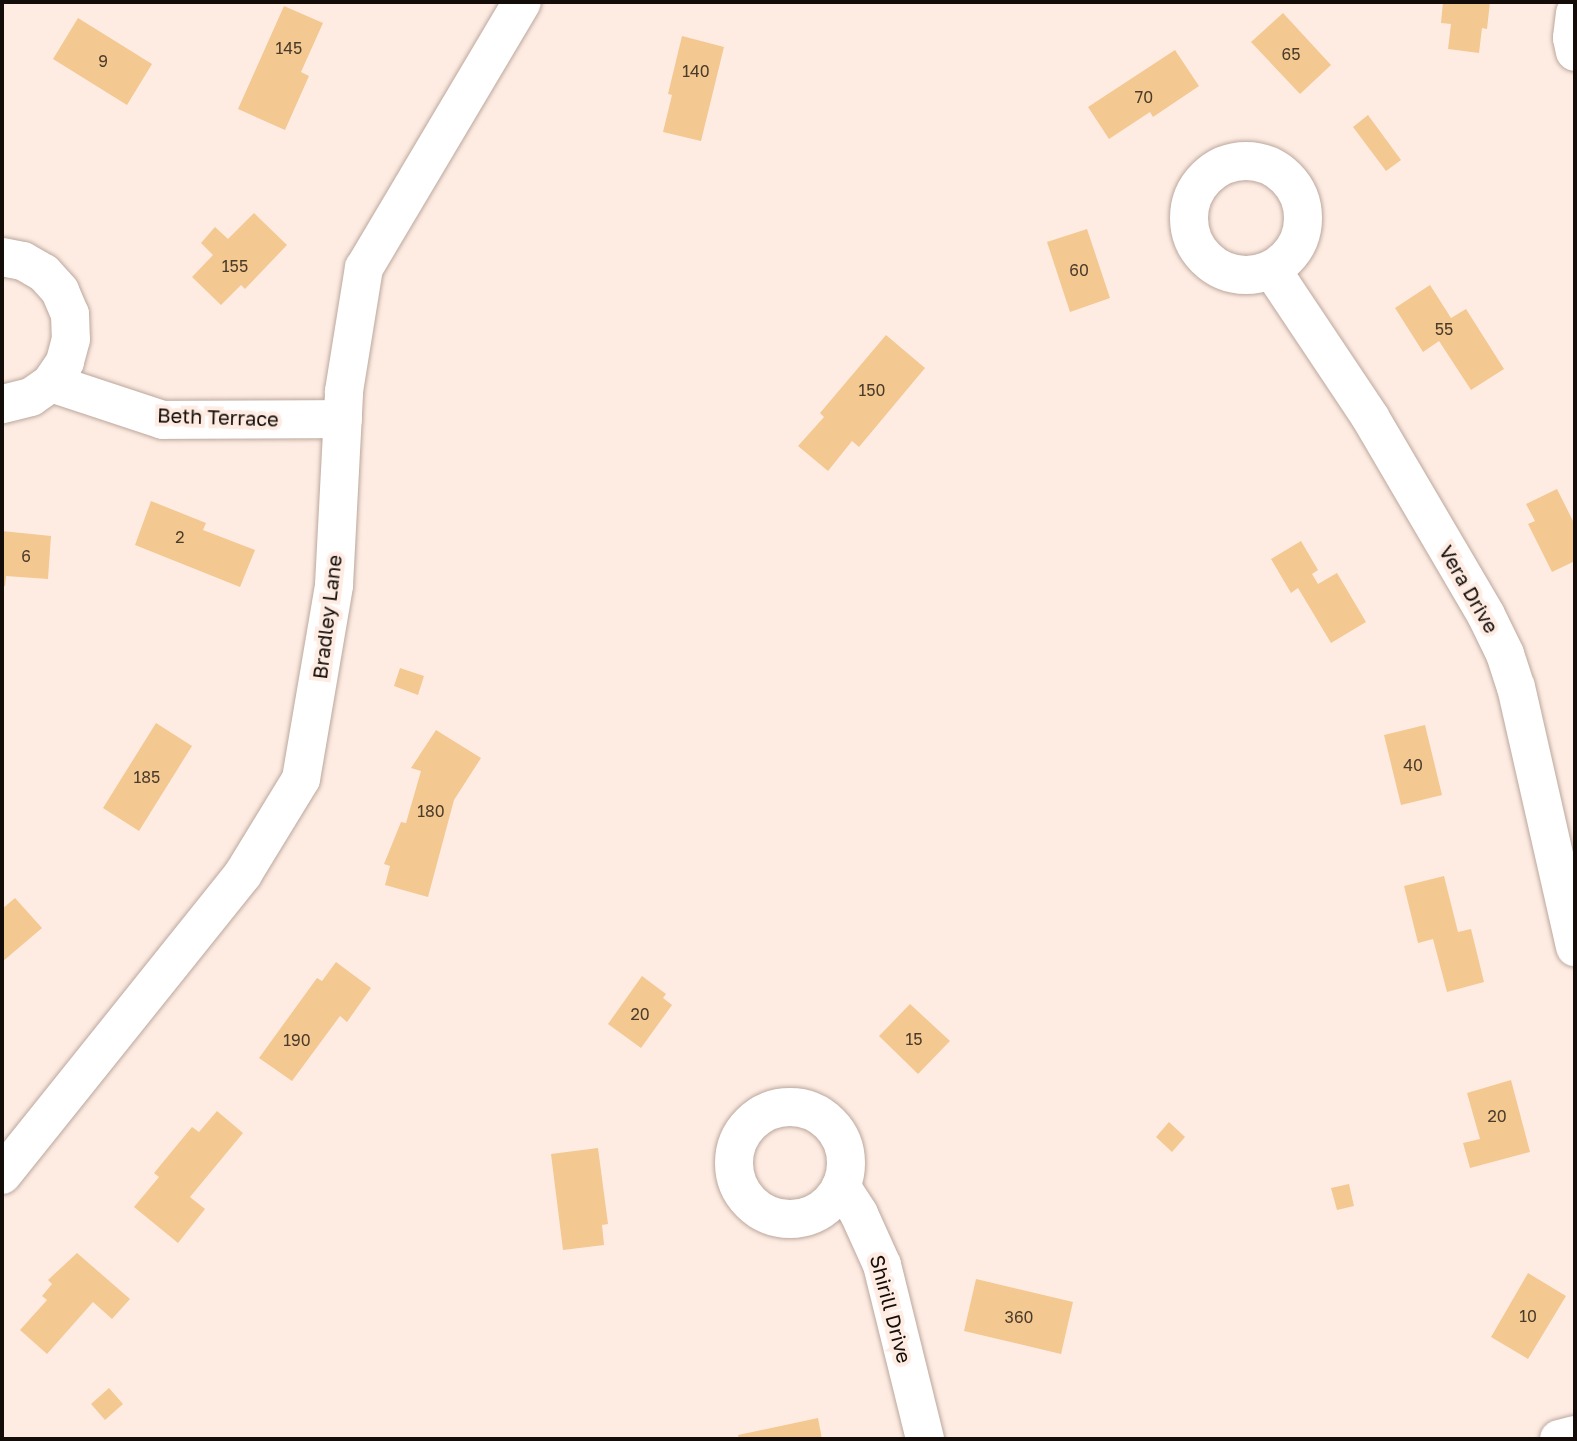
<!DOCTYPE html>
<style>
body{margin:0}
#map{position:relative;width:1577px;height:1441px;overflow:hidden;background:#feece3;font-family:"Golos Text",sans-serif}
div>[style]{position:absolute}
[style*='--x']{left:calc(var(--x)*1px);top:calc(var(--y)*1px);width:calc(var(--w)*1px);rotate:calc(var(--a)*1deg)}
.building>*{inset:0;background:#f3c891}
.roads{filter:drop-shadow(0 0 2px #bca79c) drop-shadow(0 0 2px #bca79c)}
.minor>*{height:38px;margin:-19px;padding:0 19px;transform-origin:19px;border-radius:19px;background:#fff}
.minor>.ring{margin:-19px;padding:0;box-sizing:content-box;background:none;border:38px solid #fff;border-radius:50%}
span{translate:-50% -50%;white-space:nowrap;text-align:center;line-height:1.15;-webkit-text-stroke:8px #feece3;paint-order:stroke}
.number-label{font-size:16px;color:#4b3b2a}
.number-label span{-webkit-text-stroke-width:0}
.street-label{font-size:20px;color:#130c08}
.frame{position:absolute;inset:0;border:4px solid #130c08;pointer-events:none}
</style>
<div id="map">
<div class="building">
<div style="clip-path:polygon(1443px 2px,1490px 2px,1487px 29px,1482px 28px,1479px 53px,1448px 49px,1451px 24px,1441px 23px)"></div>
<div style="clip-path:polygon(284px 6px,323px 23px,301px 72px,309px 76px,285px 130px,238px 109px)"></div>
<div style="clip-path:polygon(1283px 13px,1331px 65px,1300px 94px,1251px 42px)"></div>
<div style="clip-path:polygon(78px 18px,152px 64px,127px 105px,53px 59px)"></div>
<div style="clip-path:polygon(682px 36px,724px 47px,701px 141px,663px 132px,672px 95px,668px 94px)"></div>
<div style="clip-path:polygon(1175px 50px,1199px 86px,1153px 117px,1150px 112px,1109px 139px,1088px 107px)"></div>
<div style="clip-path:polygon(1368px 115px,1401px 160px,1386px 171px,1353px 127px)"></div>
<div style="clip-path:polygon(254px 213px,287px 245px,245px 289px,241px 285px,221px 305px,192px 277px,213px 255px,201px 243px,215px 227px,228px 239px)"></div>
<div style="clip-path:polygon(1087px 229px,1110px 298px,1070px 312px,1047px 242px)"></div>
<div style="clip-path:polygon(1430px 285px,1451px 318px,1466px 309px,1504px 369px,1471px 390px,1439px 341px,1423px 352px,1395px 308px)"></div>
<div style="clip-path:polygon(886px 335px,925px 368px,859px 447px,852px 441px,828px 471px,798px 446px,824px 417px,820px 413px)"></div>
<div style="clip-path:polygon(1557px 489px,1575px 525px,1575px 561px,1552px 572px,1528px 524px,1535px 521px,1526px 504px)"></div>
<div style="clip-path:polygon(151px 501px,206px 523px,203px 530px,255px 550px,240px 587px,135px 545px)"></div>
<div style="clip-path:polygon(2px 531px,51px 536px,48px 579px,6px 576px,5px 586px,2px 586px)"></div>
<div style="clip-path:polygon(1301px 541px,1318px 570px,1312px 574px,1318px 584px,1337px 573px,1366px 622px,1331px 643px,1298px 588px,1291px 593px,1271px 559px)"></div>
<div style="clip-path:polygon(400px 668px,424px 676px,418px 695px,394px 686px)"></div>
<div style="clip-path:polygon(156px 723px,192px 746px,139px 831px,103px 808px)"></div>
<div style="clip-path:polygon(1425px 725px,1442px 795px,1401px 805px,1384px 735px)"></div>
<div style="clip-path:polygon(436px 730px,481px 758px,454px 800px,428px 897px,385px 885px,390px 866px,384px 864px,401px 822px,406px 823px,421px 771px,411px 768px)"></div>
<div style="clip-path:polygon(1444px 876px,1458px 932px,1471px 929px,1484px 982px,1447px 992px,1433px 939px,1418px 943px,1404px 886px)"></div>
<div style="clip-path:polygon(15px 898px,42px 928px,2px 962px,2px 909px)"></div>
<div style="clip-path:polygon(336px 962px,371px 988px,347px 1022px,340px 1016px,292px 1081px,259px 1058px,317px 978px,322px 981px)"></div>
<div style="clip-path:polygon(642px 976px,666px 994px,663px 998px,672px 1005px,641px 1048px,608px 1024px)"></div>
<div style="clip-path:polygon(910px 1004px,950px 1041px,918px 1074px,879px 1036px)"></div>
<div style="clip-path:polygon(1511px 1080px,1530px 1152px,1470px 1168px,1463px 1143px,1480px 1139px,1467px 1093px)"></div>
<div style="clip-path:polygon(217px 1111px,243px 1133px,190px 1197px,205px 1209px,178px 1243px,134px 1207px,159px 1177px,154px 1173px,192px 1127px,199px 1132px)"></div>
<div style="clip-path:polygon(1169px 1122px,1185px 1137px,1172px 1152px,1156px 1137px)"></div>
<div style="clip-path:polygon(598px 1148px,608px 1224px,602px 1225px,604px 1245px,563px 1250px,551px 1154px)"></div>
<div style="clip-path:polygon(1349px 1184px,1354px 1206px,1337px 1210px,1331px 1188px)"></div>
<div style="clip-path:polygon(77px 1253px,130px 1299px,112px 1319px,93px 1302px,47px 1354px,20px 1330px,47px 1300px,42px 1296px,52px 1284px,48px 1280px)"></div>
<div style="clip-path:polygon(1528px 1273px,1566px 1296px,1528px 1359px,1491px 1337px)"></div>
<div style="clip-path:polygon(976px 1279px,1073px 1302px,1061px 1354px,964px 1331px)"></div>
<div style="clip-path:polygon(109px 1388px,123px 1404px,105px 1420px,91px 1404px)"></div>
<div style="clip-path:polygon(818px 1418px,822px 1439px,739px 1439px,738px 1435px)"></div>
</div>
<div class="roads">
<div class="minor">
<div style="--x:1575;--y:13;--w:25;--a:97"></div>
<div style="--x:1572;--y:38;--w:14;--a:78"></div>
<div class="ring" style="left:1189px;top:161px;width:76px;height:76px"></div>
<div style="--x:2;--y:257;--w:21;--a:11"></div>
<div style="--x:23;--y:261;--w:24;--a:30"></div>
<div style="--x:44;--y:273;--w:24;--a:48"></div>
<div style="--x:60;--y:291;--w:25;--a:67"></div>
<div style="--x:70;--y:314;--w:25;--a:88"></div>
<div style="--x:71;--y:339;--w:24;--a:105"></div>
<div style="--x:65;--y:362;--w:25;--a:124"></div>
<div style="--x:51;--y:383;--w:24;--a:145"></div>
<div style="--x:31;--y:397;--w:30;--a:166"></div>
<div style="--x:1272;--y:270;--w:177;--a:56.3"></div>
<div style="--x:1370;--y:417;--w:229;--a:59.6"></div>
<div style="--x:1486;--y:615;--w:43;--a:64"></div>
<div style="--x:1505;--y:654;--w:35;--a:72"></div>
<div style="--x:1516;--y:687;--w:267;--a:77.2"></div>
<div style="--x:51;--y:383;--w:118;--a:18.3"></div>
<div style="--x:163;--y:420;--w:180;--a:-0.3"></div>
<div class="ring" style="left:734px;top:1107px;width:74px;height:74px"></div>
<div style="--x:2;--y:1175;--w:386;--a:-51.3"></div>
<div style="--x:243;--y:874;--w:111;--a:-58.6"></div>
<div style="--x:301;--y:779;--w:197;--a:-80.3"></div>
<div style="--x:334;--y:585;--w:194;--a:-87"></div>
<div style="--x:344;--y:391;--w:125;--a:-80.8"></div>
<div style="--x:364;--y:268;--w:309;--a:-59.3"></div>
<div style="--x:841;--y:1186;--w:33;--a:57"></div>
<div style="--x:859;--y:1214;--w:56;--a:65.7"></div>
<div style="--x:882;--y:1265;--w:179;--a:76.1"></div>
<div style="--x:1559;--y:1439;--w:16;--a:-14"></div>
</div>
</div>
<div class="number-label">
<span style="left:289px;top:48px">145</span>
<span style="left:1291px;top:54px">65</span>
<span style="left:103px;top:61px">9</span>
<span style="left:696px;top:71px">140</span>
<span style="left:1144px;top:97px">70</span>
<span style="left:235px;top:266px">155</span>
<span style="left:1079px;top:270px">60</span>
<span style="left:1444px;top:329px">55</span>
<span style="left:872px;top:390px">150</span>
<span style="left:180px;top:537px">2</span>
<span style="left:26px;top:556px">6</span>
<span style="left:1413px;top:765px">40</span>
<span style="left:147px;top:777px">185</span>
<span style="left:431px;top:811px">180</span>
<span style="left:640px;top:1014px">20</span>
<span style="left:914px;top:1039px">15</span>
<span style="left:297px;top:1040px">190</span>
<span style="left:1497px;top:1116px">20</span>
<span style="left:1528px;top:1316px">10</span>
<span style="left:1019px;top:1317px">360</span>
</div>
<div class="street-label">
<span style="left:218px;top:417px;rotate:2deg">Beth Terrace</span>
<span style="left:1469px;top:589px;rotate:60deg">Vera Drive</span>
<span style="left:327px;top:617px;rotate:-83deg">Bradley Lane</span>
<span style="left:891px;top:1309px;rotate:75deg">Shirill Drive</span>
</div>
<div class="frame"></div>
</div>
